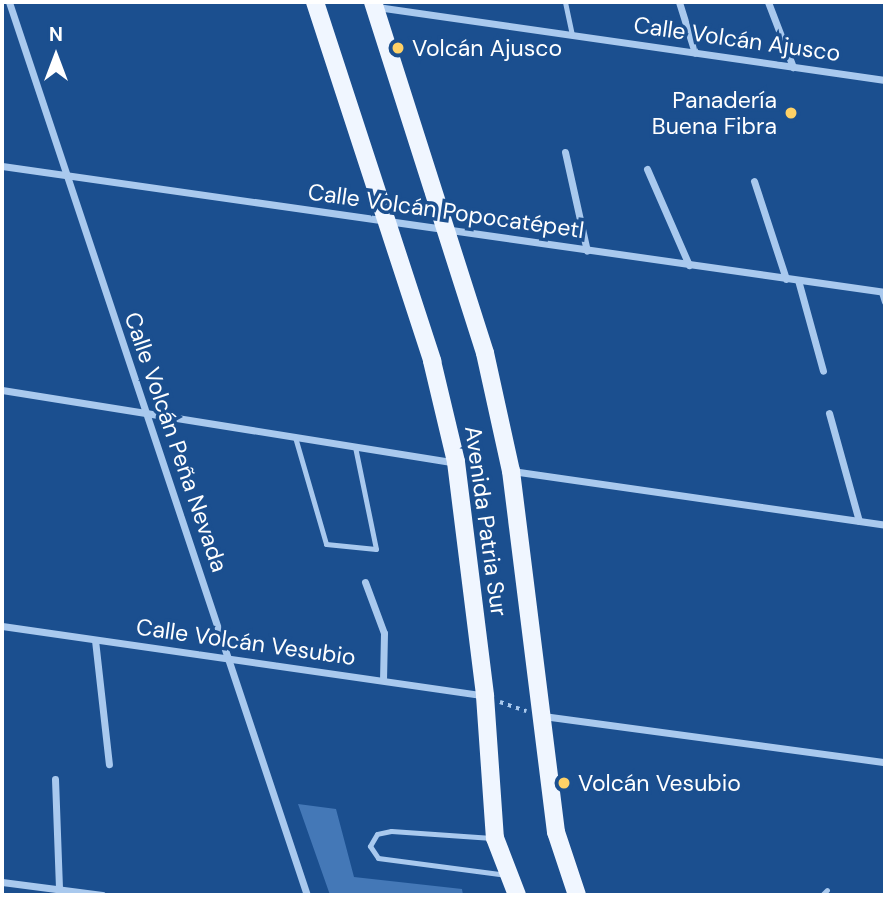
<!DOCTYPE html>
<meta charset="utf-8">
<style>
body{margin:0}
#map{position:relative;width:887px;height:897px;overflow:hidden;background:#1b4f8f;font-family:"DM Sans",sans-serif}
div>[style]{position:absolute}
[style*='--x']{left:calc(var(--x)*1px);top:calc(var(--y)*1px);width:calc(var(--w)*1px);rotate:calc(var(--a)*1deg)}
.building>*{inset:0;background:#4478b7}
.path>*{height:3.5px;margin-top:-1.75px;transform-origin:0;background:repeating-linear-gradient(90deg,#a9c9ee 0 3.5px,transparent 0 8.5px)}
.lane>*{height:5px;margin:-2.5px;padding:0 2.5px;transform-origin:2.5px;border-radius:2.5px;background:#a9c9ee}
.street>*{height:7px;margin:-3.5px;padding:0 3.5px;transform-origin:3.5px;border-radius:3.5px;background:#a9c9ee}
.primary>*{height:18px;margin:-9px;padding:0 9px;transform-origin:9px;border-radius:9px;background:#f0f6ff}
.dots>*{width:19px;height:19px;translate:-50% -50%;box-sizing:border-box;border:4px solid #1b4f8f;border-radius:50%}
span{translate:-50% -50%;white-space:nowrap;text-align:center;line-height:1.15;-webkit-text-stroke:7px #1b4f8f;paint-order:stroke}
.street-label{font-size:23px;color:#fff}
.poi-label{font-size:23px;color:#fff}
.left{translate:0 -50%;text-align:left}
.right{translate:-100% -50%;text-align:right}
.frame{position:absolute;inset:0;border:4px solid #fff;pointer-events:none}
.north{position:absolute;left:21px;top:21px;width:70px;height:70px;-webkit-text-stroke:5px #1b4f8f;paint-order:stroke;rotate:0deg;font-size:19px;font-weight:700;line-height:28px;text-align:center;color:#fff}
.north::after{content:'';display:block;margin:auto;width:24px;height:32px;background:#fff;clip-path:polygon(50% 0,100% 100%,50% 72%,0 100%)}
</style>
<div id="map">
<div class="building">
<div style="clip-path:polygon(298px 804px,336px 809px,354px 877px,462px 889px,463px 895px,330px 895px)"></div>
</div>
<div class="path">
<div style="--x:500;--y:702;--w:28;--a:19"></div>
</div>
<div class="lane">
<div style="--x:565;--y:2;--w:34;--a:78"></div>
<div style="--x:295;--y:437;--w:111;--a:73.8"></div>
<div style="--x:326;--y:544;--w:50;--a:5.7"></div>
<div style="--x:376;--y:549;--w:104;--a:-101.6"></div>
<div style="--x:492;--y:838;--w:101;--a:-176"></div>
<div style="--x:391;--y:831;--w:14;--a:168"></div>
<div style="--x:377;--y:834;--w:14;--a:120"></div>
<div style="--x:370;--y:846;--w:14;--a:56"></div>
<div style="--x:378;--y:858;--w:130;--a:7.5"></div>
<div style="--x:822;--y:895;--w:7;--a:-45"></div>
</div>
<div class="street">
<div style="--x:9;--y:2;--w:941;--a:71.55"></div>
<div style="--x:679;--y:2;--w:53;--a:72.6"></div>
<div style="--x:768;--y:2;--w:70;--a:69"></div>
<div style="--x:377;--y:7;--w:513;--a:8.18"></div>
<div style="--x:565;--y:152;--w:101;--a:77.5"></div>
<div style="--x:2;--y:166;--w:892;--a:8.12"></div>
<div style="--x:647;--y:169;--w:105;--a:66.4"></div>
<div style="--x:754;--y:181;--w:103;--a:71.9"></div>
<div style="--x:798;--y:280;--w:94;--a:74.6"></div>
<div style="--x:882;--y:292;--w:10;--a:73"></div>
<div style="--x:2;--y:390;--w:458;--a:9.1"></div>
<div style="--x:829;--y:413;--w:112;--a:74.5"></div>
<div style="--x:512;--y:471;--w:377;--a:8.2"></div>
<div style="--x:365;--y:582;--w:54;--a:69.6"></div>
<div style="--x:384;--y:633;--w:46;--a:91.2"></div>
<div style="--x:2;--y:626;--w:488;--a:8.2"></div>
<div style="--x:95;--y:640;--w:125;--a:83.6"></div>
<div style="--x:543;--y:716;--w:345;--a:7.7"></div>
<div style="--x:55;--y:779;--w:110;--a:87.9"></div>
<div style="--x:2;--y:882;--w:101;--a:7.4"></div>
</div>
<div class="primary">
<div style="--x:315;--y:2;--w:378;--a:71.9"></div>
<div style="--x:432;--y:361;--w:104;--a:76.6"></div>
<div style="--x:456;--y:462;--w:236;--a:82.9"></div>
<div style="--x:485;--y:696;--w:142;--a:86"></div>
<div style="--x:495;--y:838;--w:61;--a:68.9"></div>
<div style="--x:373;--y:2;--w:368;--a:72.3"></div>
<div style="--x:485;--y:353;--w:121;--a:77.6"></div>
<div style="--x:511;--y:471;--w:364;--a:82.9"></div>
<div style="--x:556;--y:832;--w:66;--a:71.6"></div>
</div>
<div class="dots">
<div style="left:398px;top:48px;background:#ffd166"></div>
<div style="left:791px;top:113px;background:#ffd166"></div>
<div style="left:564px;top:783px;background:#ffd166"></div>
</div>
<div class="street-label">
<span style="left:737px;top:39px;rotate:8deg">Calle Volcán Ajusco</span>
<span style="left:446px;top:211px;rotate:8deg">Calle Volcán Popocatépetl</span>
<span style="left:176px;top:442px;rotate:71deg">Calle Volcán Peña Nevada</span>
<span style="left:486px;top:521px;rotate:82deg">Avenida Patria Sur</span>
<span style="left:246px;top:642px;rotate:8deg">Calle Volcán Vesubio</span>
</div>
<div class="poi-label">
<span class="left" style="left:412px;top:48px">Volcán Ajusco</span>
<span class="right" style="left:777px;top:113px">Panadería<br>Buena Fibra</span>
<span class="left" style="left:578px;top:783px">Volcán Vesubio</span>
</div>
<div class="frame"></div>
<div class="north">N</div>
</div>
